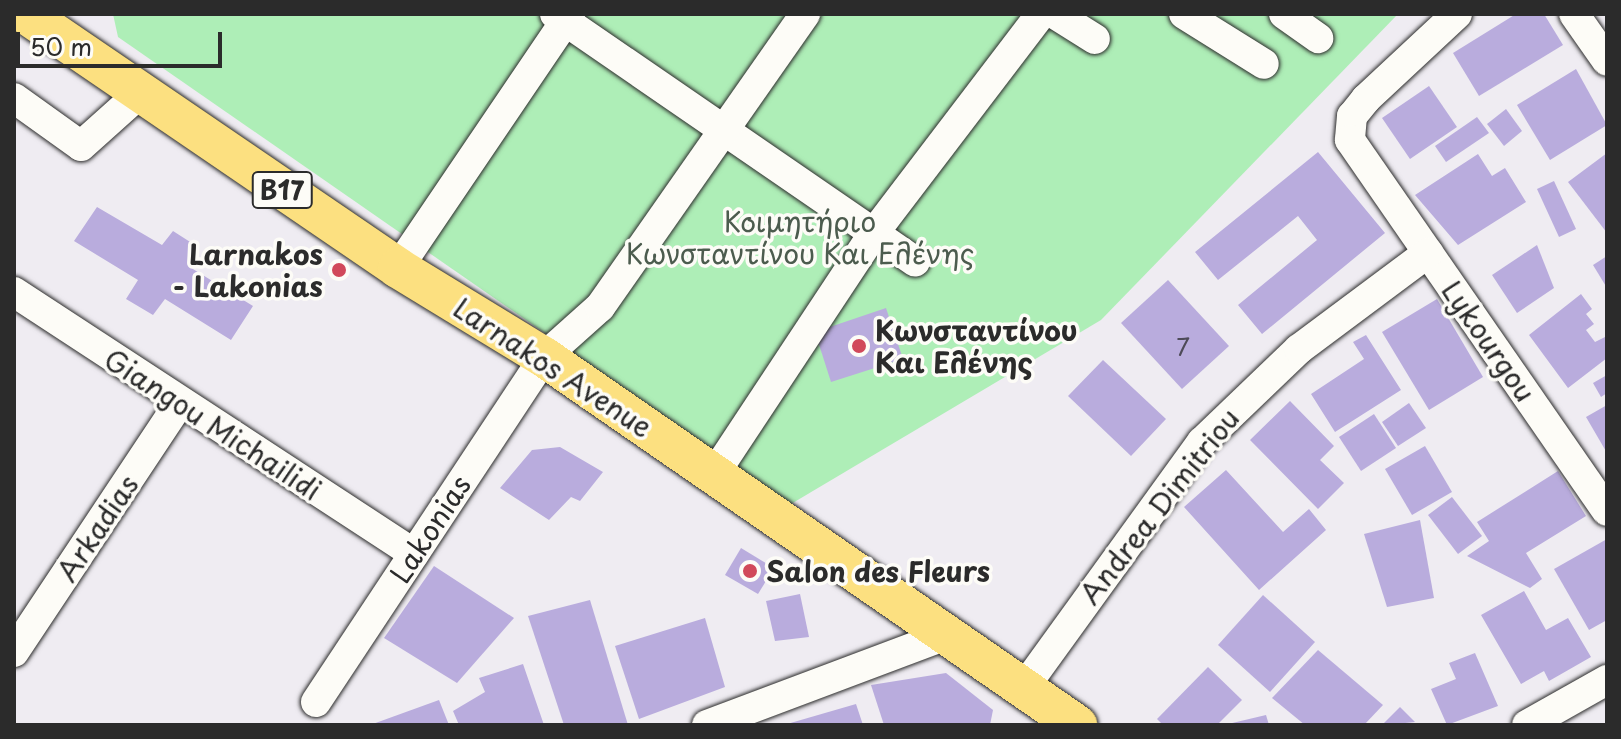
<!DOCTYPE html>
<meta charset="utf-8">
<style>
body{margin:0}
#map{position:relative;width:1621px;height:739px;overflow:hidden;background:#efecf2;font-family:"Playpen Sans",sans-serif}
div>[style]{position:absolute}
[style*='--x']{left:calc(var(--x)*1px);top:calc(var(--y)*1px);width:calc(var(--w)*1px);rotate:calc(var(--a)*1deg)}
.green>*{inset:0;background:#aeeeb7}
.building>*{inset:0;background:#b9acdd}
.roads{filter:drop-shadow(0 0 2px #2b2b2b) drop-shadow(0 0 2px #2b2b2b)}
.minor>*{height:30px;margin:-15px;padding:0 15px;transform-origin:15px;border-radius:15px;background:#fdfcf7}
.major>*{height:40px;margin:-20px;padding:0 20px;transform-origin:20px;border-radius:20px;background:#fce080}
.dots>*{width:22px;height:22px;translate:-50% -50%;box-sizing:border-box;border:4px solid #fdfcf7;border-radius:50%}
span{translate:-50% -50%;white-space:nowrap;text-align:center;line-height:1.15;-webkit-text-stroke:7px #fdfcf7;paint-order:stroke}
.number-label{font-size:24px;color:#4e4b58}
.number-label span{-webkit-text-stroke-width:0}
.shield-label span{padding:2px 6px;background:#fdfcf7;border:2px solid;border-radius:6px;-webkit-text-stroke-width:0}
.shield-label{font-size:26px;color:#2b2b2b;font-weight:700}
.park-label{font-size:28px;color:#4c5c4e}
.poi-label{font-size:28px;color:#2b2b2b;font-weight:700}
.right{translate:-100% -50%;text-align:right}
.left{translate:0 -50%;text-align:left}
.street-label{font-size:28px;color:#2b2b2b}
.frame{position:absolute;inset:0;border:16px solid #2b2b2b;pointer-events:none}
.scale{position:absolute;left:16px;top:32px;width:206px;height:36px;box-sizing:border-box;border:4px solid #2b2b2b;border-top:0;padding-left:10px;font-size:24px;line-height:28px;white-space:nowrap;color:#2b2b2b;-webkit-text-stroke:6px #fdfcf7;paint-order:stroke}
</style>
<div id="map">
<div class="green">
<div style="clip-path:polygon(113px 14px,1398px 14px,1101px 320px,791px 504px,118px 37px)"></div>
</div>
<div class="building">
<div style="clip-path:polygon(1516px 14px,1544px 14px,1563px 45px,1479px 96px,1453px 53px)"></div>
<div style="clip-path:polygon(1576px 69px,1607px 125px,1550px 160px,1517px 105px)"></div>
<div style="clip-path:polygon(1429px 86px,1457px 127px,1410px 159px,1382px 118px)"></div>
<div style="clip-path:polygon(1506px 109px,1522px 131px,1504px 146px,1487px 124px)"></div>
<div style="clip-path:polygon(1477px 117px,1489px 133px,1446px 162px,1435px 146px)"></div>
<div style="clip-path:polygon(1318px 152px,1385px 233px,1262px 334px,1238px 305px,1317px 240px,1298px 216px,1218px 280px,1195px 252px)"></div>
<div style="clip-path:polygon(1607px 153px,1607px 233px,1568px 182px)"></div>
<div style="clip-path:polygon(1478px 154px,1492px 176px,1505px 168px,1526px 202px,1458px 245px,1415px 195px)"></div>
<div style="clip-path:polygon(1554px 181px,1576px 229px,1559px 237px,1537px 189px)"></div>
<div style="clip-path:polygon(97px 207px,162px 245px,173px 231px,198px 247px,188px 266px,253px 306px,231px 340px,165px 299px,153px 315px,126px 299px,138px 280px,74px 241px)"></div>
<div style="clip-path:polygon(1537px 245px,1554px 288px,1517px 313px,1492px 275px)"></div>
<div style="clip-path:polygon(1607px 256px,1607px 288px,1593px 265px)"></div>
<div style="clip-path:polygon(1168px 280px,1229px 346px,1182px 389px,1121px 323px)"></div>
<div style="clip-path:polygon(1581px 294px,1592px 309px,1586px 314px,1594px 324px,1586px 330px,1595px 342px,1607px 336px,1607px 358px,1568px 388px,1529px 335px)"></div>
<div style="clip-path:polygon(1437px 299px,1483px 377px,1429px 410px,1382px 332px)"></div>
<div style="clip-path:polygon(886px 308px,903px 359px,831px 382px,815px 332px)"></div>
<div style="clip-path:polygon(1366px 335px,1401px 390px,1335px 432px,1311px 394px,1364px 359px,1353px 342px)"></div>
<div style="clip-path:polygon(1103px 360px,1166px 419px,1131px 456px,1068px 396px)"></div>
<div style="clip-path:polygon(1607px 375px,1607px 393px,1601px 397px,1593px 383px)"></div>
<div style="clip-path:polygon(1290px 401px,1334px 446px,1320px 460px,1344px 483px,1318px 509px,1250px 440px)"></div>
<div style="clip-path:polygon(1409px 403px,1426px 428px,1398px 446px,1382px 422px)"></div>
<div style="clip-path:polygon(1607px 405px,1607px 453px,1586px 417px)"></div>
<div style="clip-path:polygon(1374px 414px,1396px 448px,1361px 471px,1339px 437px)"></div>
<div style="clip-path:polygon(1425px 446px,1452px 492px,1412px 515px,1385px 469px)"></div>
<div style="clip-path:polygon(560px 447px,603px 472px,580px 501px,571px 497px,549px 520px,500px 488px,532px 450px)"></div>
<div style="clip-path:polygon(1226px 470px,1283px 532px,1309px 509px,1326px 530px,1259px 590px,1184px 507px)"></div>
<div style="clip-path:polygon(1558px 471px,1586px 516px,1526px 553px,1542px 579px,1530px 588px,1467px 556px,1489px 541px,1477px 522px)"></div>
<div style="clip-path:polygon(1452px 497px,1482px 536px,1458px 554px,1428px 515px)"></div>
<div style="clip-path:polygon(1420px 520px,1434px 598px,1387px 607px,1364px 534px)"></div>
<div style="clip-path:polygon(1607px 539px,1607px 620px,1589px 630px,1554px 569px)"></div>
<div style="clip-path:polygon(741px 548px,774px 568px,758px 594px,725px 575px)"></div>
<div style="clip-path:polygon(434px 566px,514px 618px,457px 683px,384px 638px)"></div>
<div style="clip-path:polygon(1524px 591px,1546px 630px,1568px 618px,1591px 657px,1549px 681px,1544px 671px,1521px 684px,1481px 615px)"></div>
<div style="clip-path:polygon(800px 594px,809px 637px,775px 641px,766px 601px)"></div>
<div style="clip-path:polygon(1263px 595px,1315px 642px,1270px 692px,1218px 645px)"></div>
<div style="clip-path:polygon(590px 600px,628px 725px,564px 725px,528px 616px)"></div>
<div style="clip-path:polygon(705px 618px,725px 687px,639px 719px,615px 646px)"></div>
<div style="clip-path:polygon(1318px 650px,1383px 705px,1364px 725px,1305px 725px,1272px 698px)"></div>
<div style="clip-path:polygon(1475px 653px,1498px 706px,1447px 725px,1431px 689px,1456px 679px,1449px 663px)"></div>
<div style="clip-path:polygon(523px 664px,544px 725px,459px 725px,453px 711px,485px 692px,479px 678px)"></div>
<div style="clip-path:polygon(1208px 667px,1242px 700px,1217px 725px,1163px 725px,1157px 719px)"></div>
<div style="clip-path:polygon(946px 673px,993px 710px,990px 725px,884px 725px,871px 685px)"></div>
<div style="clip-path:polygon(439px 700px,449px 725px,370px 725px)"></div>
<div style="clip-path:polygon(856px 704px,863px 725px,787px 725px,787px 724px)"></div>
<div style="clip-path:polygon(1400px 707px,1415px 722px,1386px 725px,1384px 723px)"></div>
<div style="clip-path:polygon(1266px 715px,1269px 725px,1228px 725px,1228px 724px)"></div>
</div>
<div class="roads">
<div class="minor">
<div style="--x:555;--y:14;--w:437;--a:34.5"></div>
<div style="--x:1055;--y:14;--w:47;--a:32"></div>
<div style="--x:1184;--y:14;--w:94;--a:32"></div>
<div style="--x:1284;--y:14;--w:42;--a:35.2"></div>
<div style="--x:1457;--y:14;--w:125;--a:137"></div>
<div style="--x:1366;--y:99;--w:22;--a:129"></div>
<div style="--x:1352;--y:116;--w:24;--a:95"></div>
<div style="--x:1350;--y:140;--w:451;--a:55.3"></div>
<div style="--x:1574;--y:14;--w:57;--a:54.9"></div>
<div style="--x:14;--y:98;--w:82;--a:35.6"></div>
<div style="--x:81;--y:146;--w:79;--a:-41.9"></div>
<div style="--x:398;--y:268;--w:307;--a:-55.9"></div>
<div style="--x:14;--y:292;--w:478;--a:33.2"></div>
<div style="--x:715;--y:473;--w:288;--a:-56.5"></div>
<div style="--x:874;--y:233;--w:275;--a:-52.7"></div>
<div style="--x:14;--y:652;--w:298;--a:-56.4"></div>
<div style="--x:1023;--y:689;--w:305;--a:-54.1"></div>
<div style="--x:1202;--y:442;--w:134;--a:-43.8"></div>
<div style="--x:1299;--y:349;--w:161;--a:-36.7"></div>
<div style="--x:316;--y:702;--w:414;--a:-56.5"></div>
<div style="--x:544;--y:357;--w:75;--a:-41.8"></div>
<div style="--x:600;--y:307;--w:358;--a:-55"></div>
<div style="--x:707;--y:725;--w:255;--a:-20.6"></div>
<div style="--x:1527;--y:725;--w:92;--a:-29.4"></div>
</div>
<div class="major">
<div style="--x:26;--y:14;--w:450;--a:34.3"></div>
<div style="--x:398;--y:268;--w:171;--a:31.4"></div>
<div style="--x:544;--y:357;--w:648;--a:34.62"></div>
</div>
</div>
<div class="dots">
<div style="left:339px;top:270px;background:#d1495b"></div>
<div style="left:859px;top:346px;background:#d1495b"></div>
<div style="left:750px;top:571px;background:#d1495b"></div>
</div>
<div class="number-label">
<span style="left:1183px;top:347px">7</span>
</div>
<div class="shield-label">
<span style="left:282px;top:190px">B17</span>
</div>
<div class="park-label">
<span style="left:800px;top:237px">Κοιμητήριο<br>Κωνσταντίνου Και Ελένης</span>
</div>
<div class="poi-label">
<span class="right" style="left:323px;top:270px">Larnakos<br>- Lakonias</span>
<span class="left" style="left:875px;top:346px">Κωνσταντίνου<br>Και Ελένης</span>
<span class="left" style="left:766px;top:571px">Salon des Fleurs</span>
</div>
<div class="street-label">
<span style="left:1489px;top:341px;rotate:55deg">Lykourgou</span>
<span style="left:553px;top:367px;rotate:33deg">Larnakos Avenue</span>
<span style="left:213px;top:424px;rotate:33deg">Giangou Michailidi</span>
<span style="left:1159px;top:506px;rotate:-52deg">Andrea Dimitriou</span>
<span style="left:97px;top:528px;rotate:-56deg">Arkadias</span>
<span style="left:430px;top:529px;rotate:-57deg">Lakonias</span>
</div>
<div class="frame"></div>
<div class="scale">50 m</div>
</div>
